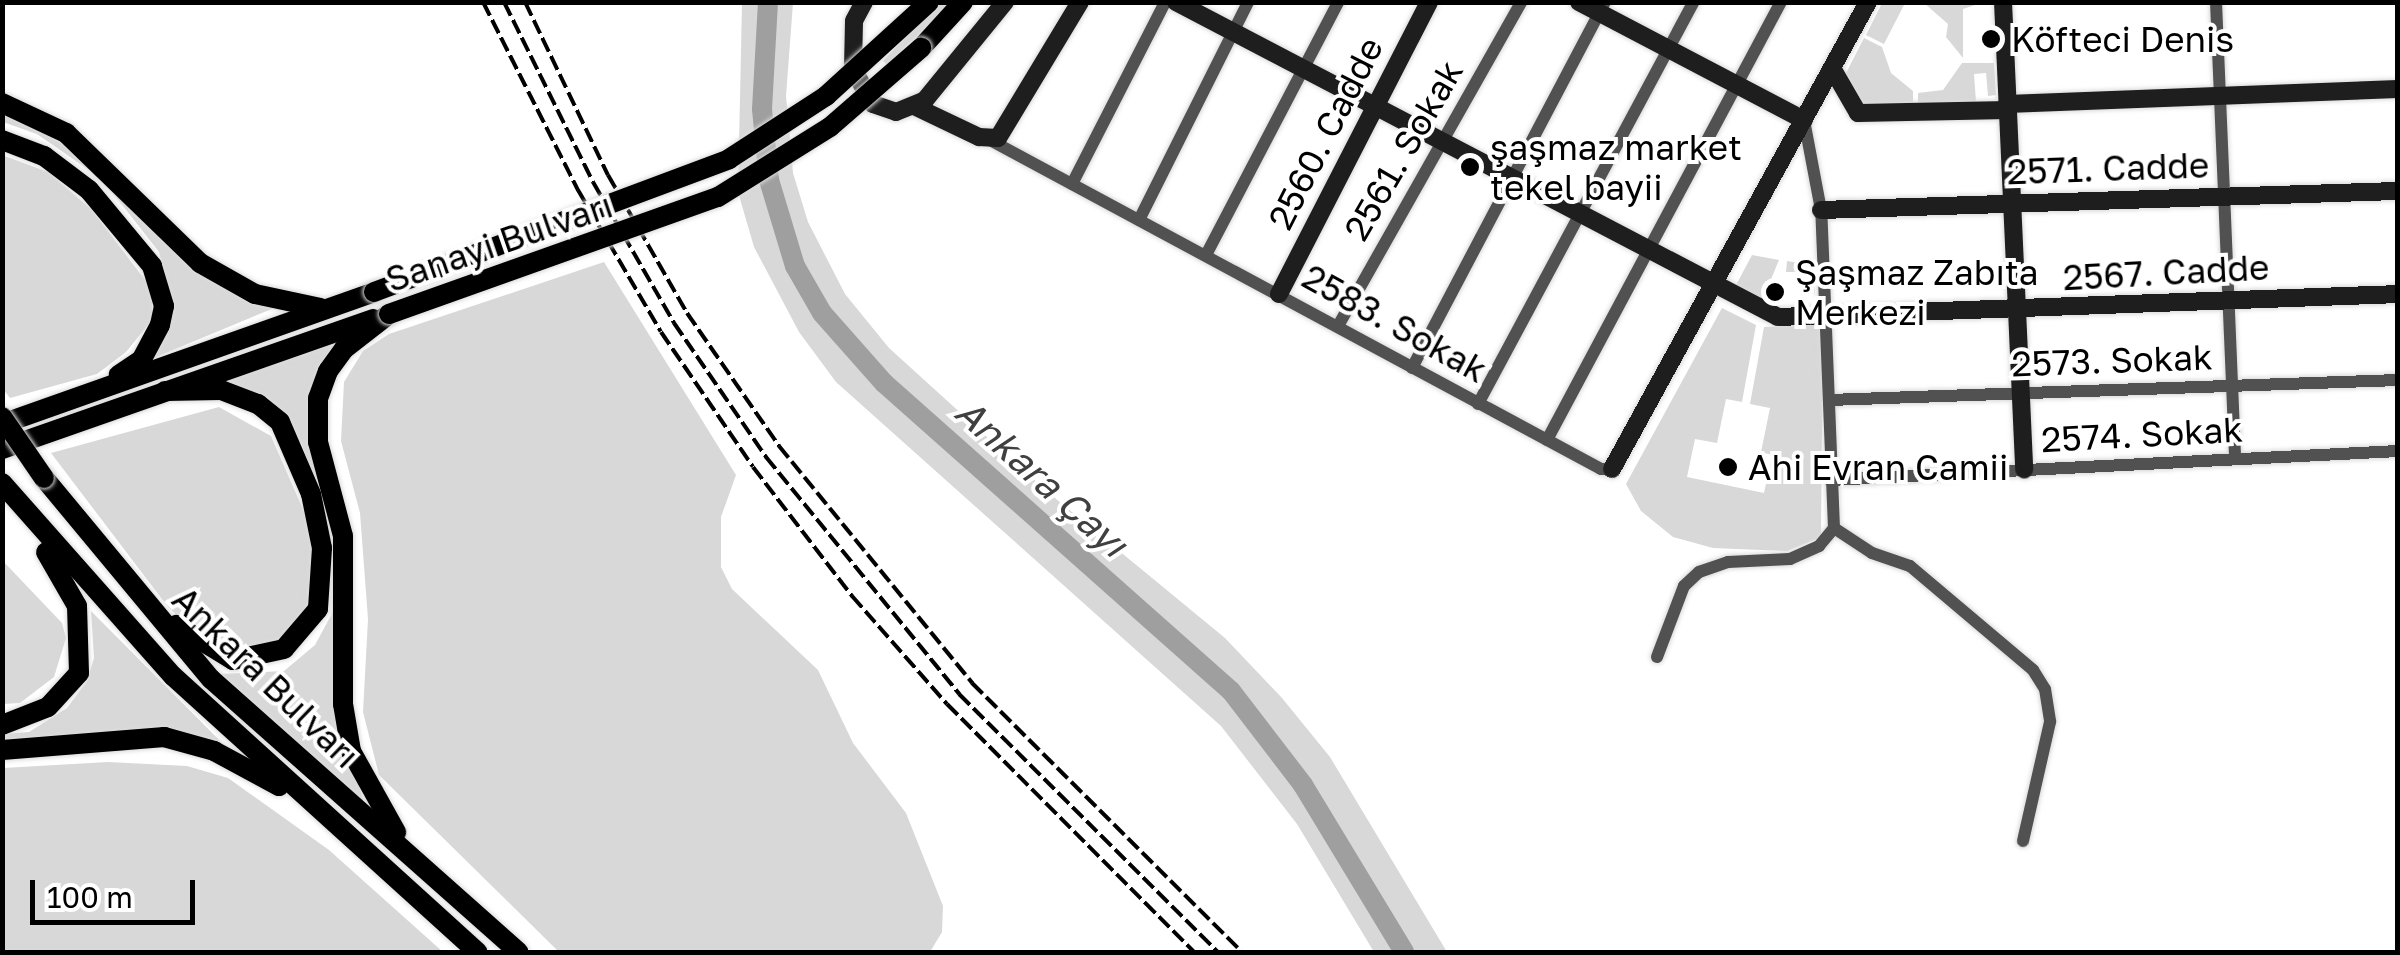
<!DOCTYPE html>
<meta charset="utf-8">
<style>
body{margin:0}
#map{position:relative;width:2400px;height:955px;overflow:hidden;background:#fff;font-family:"Golos Text",sans-serif}
div>[style]{position:absolute}
[style*='--x']{left:calc(var(--x)*1px);top:calc(var(--y)*1px);width:calc(var(--w)*1px);rotate:calc(var(--a)*1deg)}
.green>*{inset:0;background:#d8d8d8}
.river>*{height:20px;margin:-10px;padding:0 10px;transform-origin:10px;border-radius:10px;background:#9f9f9f}
.roads{filter:drop-shadow(0 0 2px #dbdbdb) drop-shadow(0 0 2px #dbdbdb)}
.street>*{height:12px;margin:-6px;padding:0 6px;transform-origin:6px;border-radius:6px;background:#515151}
.secondary>*{height:18px;margin:-9px;padding:0 9px;transform-origin:9px;border-radius:9px;background:#1e1e1e}
.primary>*{height:20px;margin:-10px;padding:0 10px;transform-origin:10px;border-radius:10px;background:#000}
.rail>*{height:4px;margin-top:-2px;transform-origin:0;background:repeating-linear-gradient(90deg,#000 0 15px,transparent 0 20px)}
.bridges{filter:drop-shadow(0 0 2px #dbdbdb) drop-shadow(0 0 2px #dbdbdb)}
.primary-bridge>*{height:20px;margin:-10px;padding:0 10px;transform-origin:10px;border-radius:10px;background:#000}
.dots>*{width:28px;height:28px;translate:-50% -50%;box-sizing:border-box;border:5px solid #fff;border-radius:50%}
span{translate:-50% -50%;white-space:nowrap;text-align:center;line-height:1.15;-webkit-text-stroke:8px #fff;paint-order:stroke}
.poi-label{font-size:35px;color:#000}
.left{translate:0 -50%;text-align:left}
.street-label{font-size:35px;color:#000}
.water-label{font-size:38px;color:#404040;font-style:italic}
.frame{position:absolute;inset:0;border:5px solid #000;pointer-events:none}
.scale{position:absolute;left:30px;top:880px;width:165px;height:45px;box-sizing:border-box;border:5px solid #000;border-top:0;padding-left:12px;font-size:30px;line-height:35px;white-space:nowrap;color:#000;-webkit-text-stroke:8px #fff;paint-order:stroke}
</style>
<div id="map">
<div class="green">
<div style="clip-path:polygon(742px 3px,793px 3px,786px 96px,793px 173px,808px 222px,845px 294px,889px 348px,1050px 494px,1225px 638px,1282px 698px,1330px 757px,1447px 952px,1374px 952px,1297px 824px,1221px 726px,836px 382px,799px 332px,754px 247px,738px 192px)"></div>
<div style="clip-path:polygon(938px 3px,950px 3px,887px 65px,883px 61px)"></div>
<div style="clip-path:polygon(1882px 3px,1920px 3px,1904px 5px,1884px 44px,1866px 35px)"></div>
<div style="clip-path:polygon(1924px 3px,1978px 4px,1963px 9px,1963px 58px,1946px 37px,1948px 24px)"></div>
<div style="clip-path:polygon(1864px 38px,1882px 47px,1891px 73px,1913px 91px,1913px 103px,1859px 103px,1846px 73px)"></div>
<div style="clip-path:polygon(1962px 63px,1994px 63px,1996px 95px,1988px 96px,1986px 73px,1974px 74px,1976px 102px,1918px 103px,1918px 93px,1943px 90px)"></div>
<div style="clip-path:polygon(2px 109px,93px 162px,191px 269px,274px 308px,149px 360px,172px 305px,159px 252px,102px 179px,37px 134px,3px 122px)"></div>
<div style="clip-path:polygon(2px 155px,48px 172px,91px 209px,152px 289px,152px 320px,126px 352px,97px 374px,10px 398px,3px 389px)"></div>
<div style="clip-path:polygon(1752px 255px,1779px 260px,1762px 301px,1735px 287px)"></div>
<div style="clip-path:polygon(1787px 261px,1813px 265px,1815px 297px,1811px 277px,1798px 281px,1798px 272px,1786px 272px)"></div>
<div style="clip-path:polygon(604px 262px,736px 475px,721px 517px,721px 567px,732px 589px,818px 670px,853px 743px,906px 813px,943px 906px,942px 932px,930px 952px,559px 952px,379px 775px,363px 712px,368px 619px,360px 513px,341px 441px,344px 382px,363px 351px,389px 334px)"></div>
<div style="clip-path:polygon(1722px 308px,1756px 325px,1742px 402px,1726px 399px,1717px 443px,1695px 439px,1687px 477px,1764px 493px,1772px 455px,1761px 452px,1770px 408px,1750px 404px,1764px 327px,1823px 324px,1821px 537px,1787px 551px,1713px 548px,1673px 537px,1641px 511px,1626px 484px)"></div>
<div style="clip-path:polygon(343px 337px,319px 378px,338px 516px,348px 750px,364px 802px,221px 674px,284px 671px,315px 645px,335px 608px,327px 514px,302px 445px,267px 397px,221px 379px)"></div>
<div style="clip-path:polygon(219px 407px,271px 436px,306px 516px,314px 563px,307px 612px,285px 639px,246px 652px,197px 634px,168px 607px,51px 453px)"></div>
<div style="clip-path:polygon(2px 560px,62px 623px,66px 638px,54px 677px,20px 703px,3px 704px)"></div>
<div style="clip-path:polygon(91px 611px,241px 762px,169px 741px,3px 745px,3px 734px,29px 732px,67px 708px,87px 681px,94px 658px)"></div>
<div style="clip-path:polygon(108px 762px,187px 766px,228px 778px,329px 850px,443px 952px,3px 952px,3px 768px)"></div>
</div>
<div class="river">
<div style="--x:768;--y:2;--w:107;--a:93.2"></div>
<div style="--x:762;--y:109;--w:71;--a:84.4"></div>
<div style="--x:769;--y:180;--w:90;--a:73.2"></div>
<div style="--x:795;--y:266;--w:54;--a:60.1"></div>
<div style="--x:822;--y:313;--w:94;--a:48.5"></div>
<div style="--x:884;--y:383;--w:464;--a:41.6"></div>
<div style="--x:1231;--y:691;--w:118;--a:52.5"></div>
<div style="--x:1303;--y:785;--w:195;--a:58.8"></div>
</div>
<div class="roads">
<div class="street">
<div style="--x:2216;--y:2;--w:456;--a:87.6"></div>
<div style="--x:990;--y:140;--w:694;--a:28.3"></div>
<div style="--x:1601;--y:469;--w:11;--a:0"></div>
<div style="--x:1072;--y:184;--w:204;--a:-62.9"></div>
<div style="--x:1139;--y:220;--w:244;--a:-63.4"></div>
<div style="--x:1206;--y:255;--w:285;--a:-62.4"></div>
<div style="--x:1338;--y:326;--w:372;--a:-60.5"></div>
<div style="--x:1412;--y:368;--w:414;--a:-62.2"></div>
<div style="--x:1829;--y:400;--w:569;--a:-2.01"></div>
<div style="--x:1478;--y:404;--w:456;--a:-61.8"></div>
<div style="--x:1547;--y:440;--w:497;--a:-61.9"></div>
<div style="--x:1830;--y:480;--w:569;--a:-2.92"></div>
<div style="--x:1834;--y:528;--w:45;--a:33.3"></div>
<div style="--x:1872;--y:553;--w:40;--a:18.9"></div>
<div style="--x:1910;--y:566;--w:161;--a:40.2"></div>
<div style="--x:2033;--y:670;--w:22;--a:58"></div>
<div style="--x:2045;--y:689;--w:33;--a:81"></div>
<div style="--x:2050;--y:722;--w:122;--a:102.8"></div>
<div style="--x:1657;--y:657;--w:76;--a:-69.2"></div>
<div style="--x:1684;--y:586;--w:21;--a:-43"></div>
<div style="--x:1699;--y:572;--w:31;--a:-19"></div>
<div style="--x:1728;--y:562;--w:62;--a:-2.8"></div>
<div style="--x:1790;--y:559;--w:32;--a:-24"></div>
<div style="--x:1819;--y:546;--w:23;--a:-50"></div>
<div style="--x:1834;--y:528;--w:318;--a:-92.3"></div>
<div style="--x:1821;--y:210;--w:92;--a:-100.7"></div>
</div>
<div class="secondary">
<div style="--x:864;--y:2;--w:21;--a:118"></div>
<div style="--x:854;--y:21;--w:48;--a:91.2"></div>
<div style="--x:853;--y:69;--w:40;--a:60.3"></div>
<div style="--x:873;--y:104;--w:24;--a:19"></div>
<div style="--x:896;--y:112;--w:31;--a:-22"></div>
<div style="--x:925;--y:100;--w:127;--a:-50.8"></div>
<div style="--x:1176;--y:2;--w:679;--a:27.62"></div>
<div style="--x:1778;--y:317;--w:620;--a:-2.12"></div>
<div style="--x:1579;--y:2;--w:254;--a:27.7"></div>
<div style="--x:2003;--y:2;--w:468;--a:87.4"></div>
<div style="--x:1832;--y:68;--w:52;--a:60"></div>
<div style="--x:1858;--y:113;--w:150;--a:-1.1"></div>
<div style="--x:2007;--y:104;--w:391;--a:-2.2"></div>
<div style="--x:916;--y:107;--w:70;--a:25.5"></div>
<div style="--x:979;--y:137;--w:19;--a:3"></div>
<div style="--x:998;--y:138;--w:159;--a:-58.9"></div>
<div style="--x:1821;--y:210;--w:577;--a:-1.89"></div>
<div style="--x:1279;--y:294;--w:328;--a:-62.8"></div>
<div style="--x:1612;--y:469;--w:533;--a:-61.27"></div>
</div>
<div class="primary">
<div style="--x:921;--y:48;--w:62;--a:-47.6"></div>
<div style="--x:2;--y:103;--w:71;--a:25.1"></div>
<div style="--x:66;--y:133;--w:187;--a:44.1"></div>
<div style="--x:200;--y:263;--w:63;--a:29.4"></div>
<div style="--x:255;--y:294;--w:67;--a:12"></div>
<div style="--x:2;--y:140;--w:45;--a:20.9"></div>
<div style="--x:44;--y:156;--w:56;--a:37.1"></div>
<div style="--x:89;--y:190;--w:99;--a:50.3"></div>
<div style="--x:152;--y:266;--w:42;--a:73.3"></div>
<div style="--x:164;--y:306;--w:19;--a:102"></div>
<div style="--x:160;--y:325;--w:40;--a:118"></div>
<div style="--x:141;--y:360;--w:27;--a:146"></div>
<div style="--x:389;--y:314;--w:57;--a:142.1"></div>
<div style="--x:344;--y:349;--w:27;--a:126"></div>
<div style="--x:328;--y:371;--w:29;--a:110"></div>
<div style="--x:318;--y:398;--w:44;--a:90"></div>
<div style="--x:318;--y:442;--w:97;--a:75.1"></div>
<div style="--x:343;--y:536;--w:168;--a:90"></div>
<div style="--x:343;--y:704;--w:48;--a:80.3"></div>
<div style="--x:351;--y:751;--w:93;--a:60.9"></div>
<div style="--x:165;--y:391;--w:56;--a:-1"></div>
<div style="--x:221;--y:390;--w:40;--a:21"></div>
<div style="--x:258;--y:404;--w:28;--a:39"></div>
<div style="--x:280;--y:422;--w:78;--a:66.7"></div>
<div style="--x:311;--y:494;--w:55;--a:78.5"></div>
<div style="--x:322;--y:548;--w:61;--a:93.8"></div>
<div style="--x:318;--y:609;--w:52;--a:130.4"></div>
<div style="--x:284;--y:649;--w:52;--a:167.8"></div>
<div style="--x:233;--y:660;--w:67;--a:-148.4"></div>
<div style="--x:2;--y:424;--w:395;--a:-19.5"></div>
<div style="--x:2;--y:449;--w:393;--a:-19.3"></div>
<div style="--x:44;--y:478;--w:261;--a:50.3"></div>
<div style="--x:211;--y:679;--w:411;--a:41.6"></div>
<div style="--x:2;--y:483;--w:258;--a:48.5"></div>
<div style="--x:173;--y:676;--w:411;--a:42.2"></div>
<div style="--x:2;--y:725;--w:49;--a:-21.4"></div>
<div style="--x:48;--y:707;--w:46;--a:-47.6"></div>
<div style="--x:79;--y:673;--w:67;--a:-91.7"></div>
<div style="--x:77;--y:606;--w:62;--a:-119.9"></div>
<div style="--x:2;--y:750;--w:163;--a:-4.6"></div>
<div style="--x:164;--y:737;--w:52;--a:15.6"></div>
<div style="--x:214;--y:751;--w:74;--a:28.3"></div>
</div>
</div>
<div class="rail">
<div style="--x:483;--y:2;--w:211;--a:63.2"></div>
<div style="--x:578;--y:190;--w:164;--a:59.7"></div>
<div style="--x:661;--y:332;--w:163;--a:55.7"></div>
<div style="--x:753;--y:467;--w:163;--a:52.5"></div>
<div style="--x:852;--y:596;--w:144;--a:48.7"></div>
<div style="--x:947;--y:704;--w:350;--a:45.1"></div>
<div style="--x:504;--y:2;--w:201;--a:63.7"></div>
<div style="--x:593;--y:182;--w:163;--a:60.1"></div>
<div style="--x:674;--y:323;--w:163;--a:55.5"></div>
<div style="--x:766;--y:457;--w:306;--a:50.8"></div>
<div style="--x:959;--y:694;--w:366;--a:44.9"></div>
<div style="--x:525;--y:2;--w:192;--a:64.4"></div>
<div style="--x:608;--y:175;--w:159;--a:60.2"></div>
<div style="--x:687;--y:313;--w:162;--a:55.3"></div>
<div style="--x:779;--y:446;--w:306;--a:50.8"></div>
<div style="--x:972;--y:683;--w:381;--a:44.9"></div>
</div>
<div class="bridges">
<div class="primary-bridge">
<div style="--x:374;--y:292;--w:379;--a:-20.5"></div>
<div style="--x:729;--y:159;--w:116;--a:-33"></div>
<div style="--x:826;--y:96;--w:139;--a:-42.4"></div>
<div style="--x:389;--y:314;--w:349;--a:-19.6"></div>
<div style="--x:718;--y:197;--w:132;--a:-32"></div>
<div style="--x:830;--y:127;--w:121;--a:-41"></div>
<div style="--x:2;--y:417;--w:74;--a:55.5"></div>
</div>
</div>
<div class="dots">
<div style="left:1991px;top:39px;background:#000"></div>
<div style="left:1470px;top:167px;background:#000"></div>
<div style="left:1775px;top:292px;background:#000"></div>
<div style="left:1728px;top:467px;background:#000"></div>
</div>
<div class="poi-label">
<span class="left" style="left:2011px;top:39px">Köfteci Denis</span>
<span class="left" style="left:1490px;top:167px">şaşmaz market<br>tekel bayii</span>
<span class="left" style="left:1795px;top:292px">Şaşmaz Zabıta<br>Merkezi</span>
<span class="left" style="left:1748px;top:467px">Ahi Evran Camii</span>
</div>
<div class="street-label">
<span style="left:1325px;top:133px;rotate:-63deg">2560. Cadde</span>
<span style="left:1403px;top:150px;rotate:-60deg">2561. Sokak</span>
<span style="left:2108px;top:168px;rotate:-2deg">2571. Cadde</span>
<span style="left:499px;top:242px;rotate:-19deg">Sanayi Bulvarı</span>
<span style="left:2166px;top:272px;rotate:-3deg">2567. Cadde</span>
<span style="left:1395px;top:323px;rotate:29deg">2583. Sokak</span>
<span style="left:2112px;top:360px;rotate:-2deg">2573. Sokak</span>
<span style="left:2142px;top:434px;rotate:-3deg">2574. Sokak</span>
<span style="left:266px;top:677px;rotate:44deg">Ankara Bulvarı</span>
</div>
<div class="water-label">
<span style="left:1042px;top:477px;rotate:42deg">Ankara Çayı</span>
</div>
<div class="frame"></div>
<div class="scale">100 m</div>
</div>
